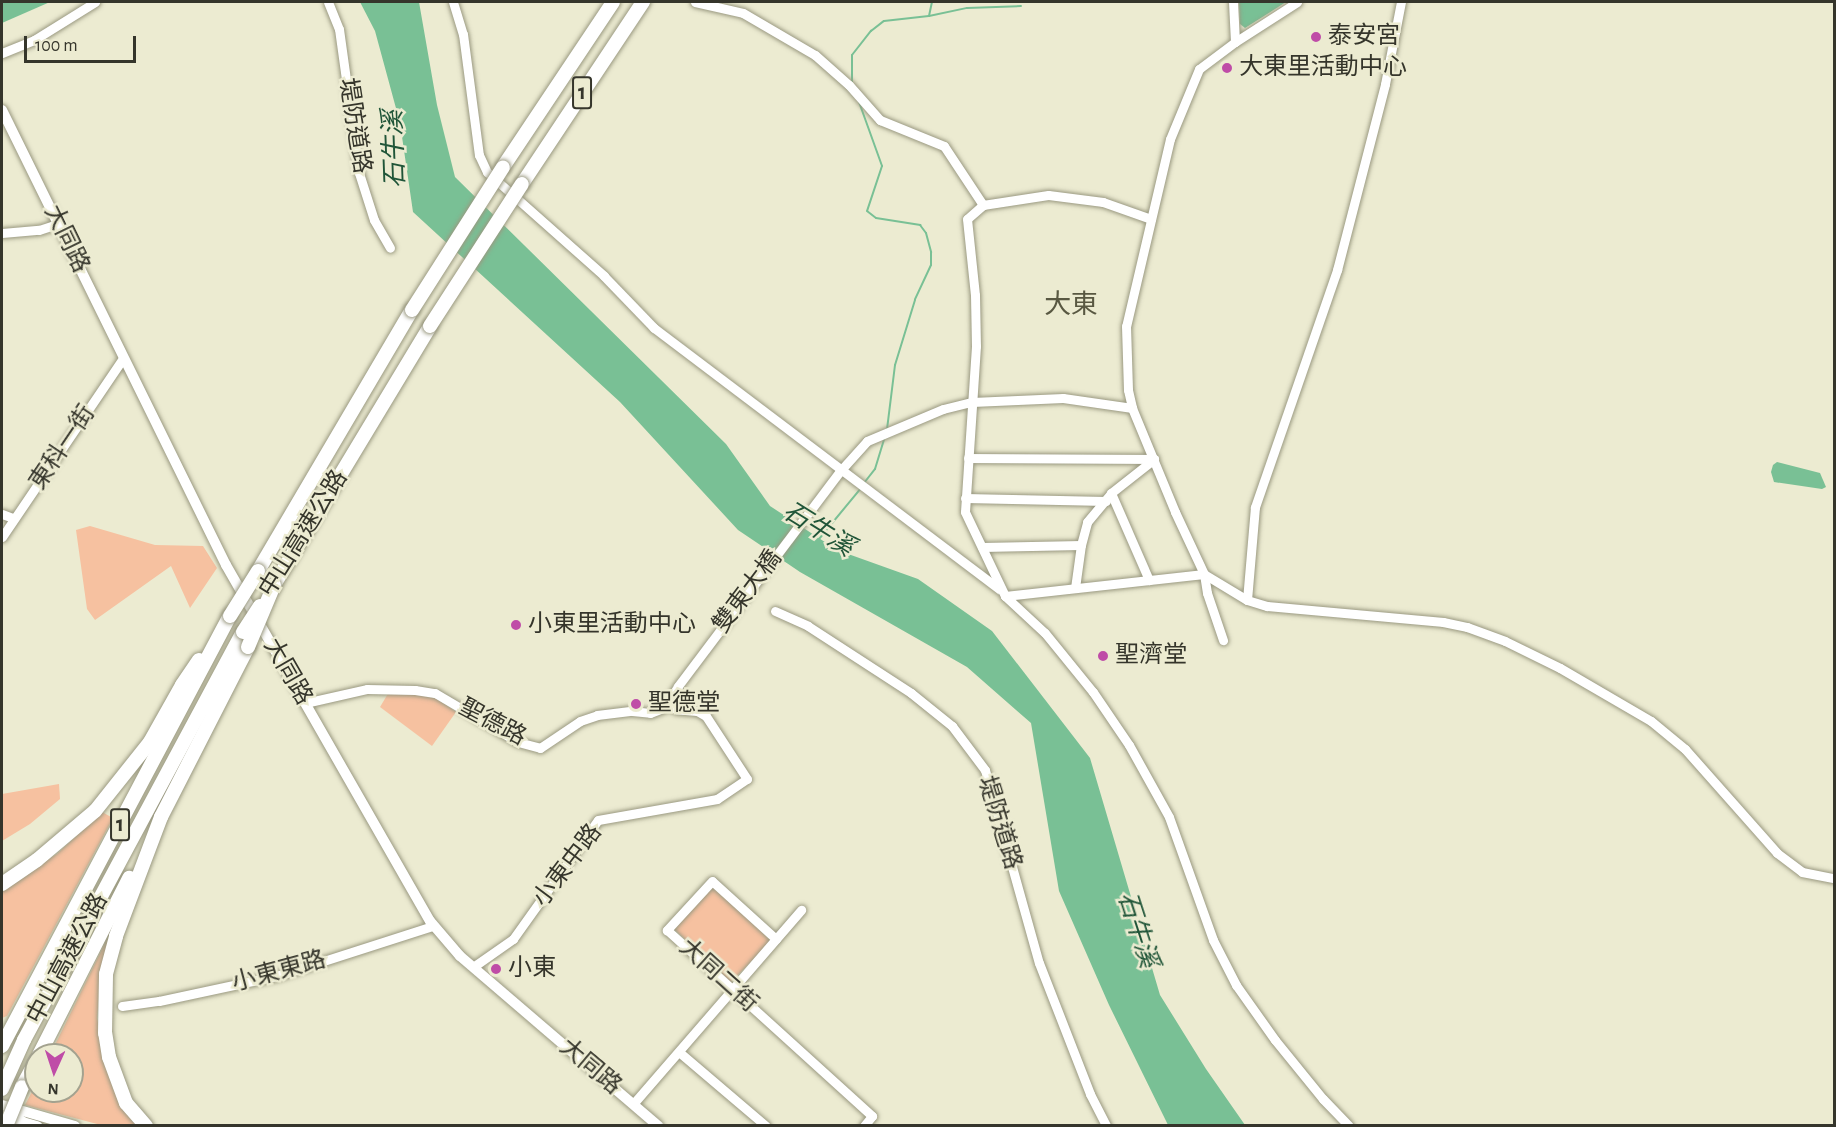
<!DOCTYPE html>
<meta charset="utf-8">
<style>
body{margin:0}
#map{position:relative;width:1836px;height:1127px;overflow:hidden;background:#ecebd1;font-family:"Alegreya Sans","Noto Sans TC",sans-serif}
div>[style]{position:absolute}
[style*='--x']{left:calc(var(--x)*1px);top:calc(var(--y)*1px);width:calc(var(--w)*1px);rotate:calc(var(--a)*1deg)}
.green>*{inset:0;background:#f6c1a0}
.water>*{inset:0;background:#79c095}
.stream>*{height:2px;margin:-1px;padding:0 1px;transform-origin:1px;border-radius:1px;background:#79c095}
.roads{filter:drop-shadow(0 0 2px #9a9981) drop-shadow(0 0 2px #9a9981)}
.minor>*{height:9px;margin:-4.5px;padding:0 4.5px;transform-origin:4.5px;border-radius:4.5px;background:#fff}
.major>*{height:10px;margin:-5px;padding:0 5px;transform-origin:5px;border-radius:5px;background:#fff}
.highway>*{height:14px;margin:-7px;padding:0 7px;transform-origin:7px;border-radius:7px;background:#fff}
.bridges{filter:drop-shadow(0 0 2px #9a9981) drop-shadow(0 0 2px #9a9981)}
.highway-bridge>*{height:14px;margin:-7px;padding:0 7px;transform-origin:7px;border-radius:7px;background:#fff}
.dots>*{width:16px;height:16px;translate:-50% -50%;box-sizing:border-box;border:3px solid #ecebd1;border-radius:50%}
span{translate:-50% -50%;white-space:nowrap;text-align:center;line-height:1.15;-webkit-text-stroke:5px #ecebd1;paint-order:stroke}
.shield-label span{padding:2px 4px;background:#ecebd1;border:2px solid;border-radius:4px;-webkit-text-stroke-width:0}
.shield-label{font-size:22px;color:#35352b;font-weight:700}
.poi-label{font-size:24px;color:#35352b}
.left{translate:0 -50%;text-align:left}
.street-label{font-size:24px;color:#35352b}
.water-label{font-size:26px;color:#205538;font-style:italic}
.quarter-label{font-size:27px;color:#595842}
.frame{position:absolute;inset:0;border:3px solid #35352b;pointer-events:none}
.north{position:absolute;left:24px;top:1043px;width:60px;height:60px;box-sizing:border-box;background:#ecebd1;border:2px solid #a3a28f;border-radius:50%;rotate:183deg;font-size:16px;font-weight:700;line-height:24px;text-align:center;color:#35352b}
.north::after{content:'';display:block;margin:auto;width:21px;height:27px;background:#bf4ca7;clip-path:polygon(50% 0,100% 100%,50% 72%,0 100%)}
.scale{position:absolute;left:24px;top:36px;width:112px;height:27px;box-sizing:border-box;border:3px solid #35352b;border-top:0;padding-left:8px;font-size:18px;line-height:21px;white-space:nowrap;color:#35352b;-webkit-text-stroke:4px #ecebd1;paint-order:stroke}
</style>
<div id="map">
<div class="green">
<div style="clip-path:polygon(90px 526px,155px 545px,203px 546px,217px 568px,190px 608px,171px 566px,95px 620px,87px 609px,76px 530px)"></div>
<div style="clip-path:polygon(389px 692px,435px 697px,456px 712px,432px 746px,380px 707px)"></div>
<div style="clip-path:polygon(59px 784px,60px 799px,30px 824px,2px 841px,2px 794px)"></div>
<div style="clip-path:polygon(102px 812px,113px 818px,7px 1016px,2px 1018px,2px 887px,57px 854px)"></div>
<div style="clip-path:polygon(713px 886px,771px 941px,731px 982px,673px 928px)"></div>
<div style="clip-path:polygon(112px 929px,101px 977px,97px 1018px,107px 1064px,138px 1125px,101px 1125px,25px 1105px,36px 1084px,36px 1091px,72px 1091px,72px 1055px,50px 1055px)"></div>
</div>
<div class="water">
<div style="clip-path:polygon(2px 2px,50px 2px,2px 23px)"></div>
<div style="clip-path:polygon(360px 2px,419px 2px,437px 105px,455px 177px,726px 444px,770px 506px,837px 550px,918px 579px,992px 631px,1090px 758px,1160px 995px,1206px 1069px,1245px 1125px,1168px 1125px,1109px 1005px,1059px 891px,1031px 723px,967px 667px,800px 572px,738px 530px,620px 402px,413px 212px,400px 123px,375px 31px)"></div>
<div style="clip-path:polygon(1239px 2px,1286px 2px,1245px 28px,1240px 24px)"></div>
<div style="clip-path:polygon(1777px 462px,1820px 473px,1826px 487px,1822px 489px,1774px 482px,1771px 472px,1773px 465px)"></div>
</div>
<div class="stream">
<div style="--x:929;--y:16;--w:39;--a:-12"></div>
<div style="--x:967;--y:8;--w:54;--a:-2.1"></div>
<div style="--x:852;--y:83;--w:28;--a:-90"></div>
<div style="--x:852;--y:55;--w:31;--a:-52"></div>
<div style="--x:871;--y:31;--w:16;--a:-38"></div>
<div style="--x:884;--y:21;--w:45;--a:-6.3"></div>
<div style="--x:929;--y:16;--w:14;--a:-78"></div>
<div style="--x:859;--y:102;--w:68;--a:70.2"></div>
<div style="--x:882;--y:166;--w:47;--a:108.4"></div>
<div style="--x:867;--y:211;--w:11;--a:38"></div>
<div style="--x:876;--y:218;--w:45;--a:9"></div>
<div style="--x:920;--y:225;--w:10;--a:53"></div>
<div style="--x:926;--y:233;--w:20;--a:75"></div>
<div style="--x:931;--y:252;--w:13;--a:90"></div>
<div style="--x:931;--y:265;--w:38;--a:115"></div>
<div style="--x:915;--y:300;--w:68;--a:107.1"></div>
<div style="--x:895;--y:365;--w:64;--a:97.1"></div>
<div style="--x:864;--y:483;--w:18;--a:-52"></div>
<div style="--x:875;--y:469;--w:34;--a:-73"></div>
<div style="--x:819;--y:539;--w:66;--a:-50.5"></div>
</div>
<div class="roads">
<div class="minor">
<div style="--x:328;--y:2;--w:29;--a:68"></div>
<div style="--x:339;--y:29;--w:145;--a:82.1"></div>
<div style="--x:359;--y:173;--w:49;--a:72.3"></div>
<div style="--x:374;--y:220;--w:32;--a:60"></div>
<div style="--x:453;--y:2;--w:34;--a:73"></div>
<div style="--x:463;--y:34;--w:122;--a:82.5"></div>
<div style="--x:479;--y:155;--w:19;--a:65"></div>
<div style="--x:487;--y:172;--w:157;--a:41.6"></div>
<div style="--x:604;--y:276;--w:72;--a:46.1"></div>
<div style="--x:654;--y:328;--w:433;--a:37.1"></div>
<div style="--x:695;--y:2;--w:49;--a:12.9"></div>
<div style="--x:743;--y:13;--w:83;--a:30.3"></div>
<div style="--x:815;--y:55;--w:45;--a:41.4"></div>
<div style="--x:849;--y:85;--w:47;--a:48.5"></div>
<div style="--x:880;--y:120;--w:69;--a:22.1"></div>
<div style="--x:944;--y:146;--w:71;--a:56.5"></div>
<div style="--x:1233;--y:2;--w:40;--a:87.1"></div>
<div style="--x:1235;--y:42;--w:45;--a:143.1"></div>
<div style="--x:1199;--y:69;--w:76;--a:112.5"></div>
<div style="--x:1170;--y:139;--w:192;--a:103.2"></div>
<div style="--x:1126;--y:326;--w:64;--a:88.2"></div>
<div style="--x:1128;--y:390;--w:18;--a:77"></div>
<div style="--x:1132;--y:408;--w:113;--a:67.5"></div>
<div style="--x:1175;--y:512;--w:68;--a:64.9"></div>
<div style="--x:1204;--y:574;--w:50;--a:31.2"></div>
<div style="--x:1247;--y:600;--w:21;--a:17"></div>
<div style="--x:1267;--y:606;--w:177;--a:5.2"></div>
<div style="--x:1443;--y:622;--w:25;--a:12"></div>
<div style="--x:1467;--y:627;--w:40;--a:20.2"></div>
<div style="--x:1505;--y:641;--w:61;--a:26.1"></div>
<div style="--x:1560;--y:668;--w:105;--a:30.2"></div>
<div style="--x:1651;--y:721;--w:44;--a:39.5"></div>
<div style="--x:1685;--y:749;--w:139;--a:48.5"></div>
<div style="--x:1777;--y:853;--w:31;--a:37"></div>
<div style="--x:1802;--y:872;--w:33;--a:11"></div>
<div style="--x:1235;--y:42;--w:74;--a:-32.8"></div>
<div style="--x:2;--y:53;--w:35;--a:-22"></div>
<div style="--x:34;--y:40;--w:72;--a:-31.9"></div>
<div style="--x:1151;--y:219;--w:51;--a:-160.5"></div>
<div style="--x:1103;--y:202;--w:55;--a:-172.7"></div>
<div style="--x:1048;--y:195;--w:66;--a:171.3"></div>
<div style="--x:983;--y:205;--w:21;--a:139"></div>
<div style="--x:967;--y:219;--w:76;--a:84"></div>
<div style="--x:975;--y:295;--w:51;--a:88.9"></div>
<div style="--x:976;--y:346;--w:166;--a:93.8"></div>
<div style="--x:965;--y:512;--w:93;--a:64.5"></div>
<div style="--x:1005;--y:596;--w:200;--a:-6.3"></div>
<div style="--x:1204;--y:574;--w:19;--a:81"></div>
<div style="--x:1207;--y:593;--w:50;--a:71.2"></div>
<div style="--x:2;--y:233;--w:37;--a:-5"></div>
<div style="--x:39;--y:230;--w:20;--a:-18"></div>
<div style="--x:968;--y:458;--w:186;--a:0.3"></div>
<div style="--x:1111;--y:493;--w:95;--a:66.4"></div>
<div style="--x:965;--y:498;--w:141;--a:1.2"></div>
<div style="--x:2;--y:514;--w:12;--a:20"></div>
<div style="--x:2;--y:537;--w:216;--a:-55.9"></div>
<div style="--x:982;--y:547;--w:99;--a:-1.2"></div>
<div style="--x:1075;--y:588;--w:43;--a:-82.1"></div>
<div style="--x:1081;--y:545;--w:24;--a:-75"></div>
<div style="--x:1087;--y:522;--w:38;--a:-50"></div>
<div style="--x:1111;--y:493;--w:55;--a:-38.3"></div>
<div style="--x:1005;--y:596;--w:54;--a:42.8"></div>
<div style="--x:1045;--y:633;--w:76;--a:50.9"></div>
<div style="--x:1093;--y:692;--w:64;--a:55.8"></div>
<div style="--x:1129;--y:745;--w:82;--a:60.9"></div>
<div style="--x:1169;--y:817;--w:131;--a:70.3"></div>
<div style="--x:1213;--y:940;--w:51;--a:62.9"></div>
<div style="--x:1236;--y:985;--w:67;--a:54.7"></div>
<div style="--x:1275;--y:1040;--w:76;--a:50.9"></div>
<div style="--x:1323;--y:1099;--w:37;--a:46"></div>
<div style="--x:1247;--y:600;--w:93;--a:-85.1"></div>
<div style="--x:1255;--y:507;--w:251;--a:-70.9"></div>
<div style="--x:1337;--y:270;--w:192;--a:-75.5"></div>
<div style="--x:1385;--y:84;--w:84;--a:-79"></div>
<div style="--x:775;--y:611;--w:36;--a:24"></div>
<div style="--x:808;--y:626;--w:123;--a:33"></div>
<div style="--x:911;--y:693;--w:53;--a:38.8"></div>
<div style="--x:952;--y:726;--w:55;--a:53.1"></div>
<div style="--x:985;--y:770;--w:200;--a:74.4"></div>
<div style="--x:1039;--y:963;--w:141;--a:68.7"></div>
<div style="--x:1090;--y:1094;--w:36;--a:63"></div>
<div style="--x:305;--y:703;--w:64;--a:-12.7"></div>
<div style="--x:367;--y:689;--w:48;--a:1.2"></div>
<div style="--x:415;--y:690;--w:20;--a:9"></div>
<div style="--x:435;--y:693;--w:96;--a:30.6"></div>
<div style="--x:518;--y:742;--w:23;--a:15"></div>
<div style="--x:540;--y:748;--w:48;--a:-34"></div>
<div style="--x:580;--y:721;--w:18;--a:-19"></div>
<div style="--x:597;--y:715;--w:35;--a:-7"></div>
<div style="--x:632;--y:711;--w:18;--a:6"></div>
<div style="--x:650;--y:713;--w:22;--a:-21"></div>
<div style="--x:671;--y:705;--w:6;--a:-99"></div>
<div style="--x:670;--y:699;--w:15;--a:-58"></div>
<div style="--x:678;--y:686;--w:271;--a:-53"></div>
<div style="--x:841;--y:470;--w:39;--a:-48"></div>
<div style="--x:867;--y:441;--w:82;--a:-22.8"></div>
<div style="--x:943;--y:409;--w:30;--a:-14"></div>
<div style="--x:972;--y:402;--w:91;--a:-2.5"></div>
<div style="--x:1063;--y:398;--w:70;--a:8.2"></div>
<div style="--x:776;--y:939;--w:86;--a:-137.8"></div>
<div style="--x:712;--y:881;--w:67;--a:132.6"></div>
<div style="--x:667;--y:930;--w:277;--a:42.2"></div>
<div style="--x:872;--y:1116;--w:13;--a:129"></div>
<div style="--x:473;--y:967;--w:49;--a:-35"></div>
<div style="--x:513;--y:939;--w:146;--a:-54.5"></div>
<div style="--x:598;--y:820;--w:121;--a:-10"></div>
<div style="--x:717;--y:799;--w:36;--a:-34"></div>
<div style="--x:747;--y:779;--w:75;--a:-123.1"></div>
<div style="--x:706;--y:716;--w:10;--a:-151"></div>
<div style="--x:697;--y:711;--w:21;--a:-175"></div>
<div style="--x:676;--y:709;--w:6;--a:-141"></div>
<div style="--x:122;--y:1006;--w:37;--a:-8"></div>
<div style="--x:159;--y:1001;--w:124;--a:-12.1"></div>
<div style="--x:280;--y:975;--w:161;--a:-17.8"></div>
<div style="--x:679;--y:1052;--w:114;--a:40.4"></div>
<div style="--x:633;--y:1104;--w:257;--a:-49.1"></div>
</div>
<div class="major">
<div style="--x:2;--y:110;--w:507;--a:63.79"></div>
<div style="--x:226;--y:565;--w:410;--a:60.2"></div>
<div style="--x:430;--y:921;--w:46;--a:49.4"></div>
<div style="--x:460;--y:956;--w:261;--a:40.6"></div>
<div style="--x:2;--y:1105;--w:76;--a:16"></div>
<div style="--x:2;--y:1116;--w:37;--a:16"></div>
</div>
<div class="highway">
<div style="--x:503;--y:167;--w:198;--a:-56.3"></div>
<div style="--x:522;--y:184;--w:219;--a:-56.4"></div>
<div style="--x:258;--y:571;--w:303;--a:-59.5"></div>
<div style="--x:274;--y:585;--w:302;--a:-58.9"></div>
<div style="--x:2;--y:884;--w:42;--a:-34.4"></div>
<div style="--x:37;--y:860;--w:76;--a:-40.2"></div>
<div style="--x:95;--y:811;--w:88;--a:-51.4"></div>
<div style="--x:150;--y:742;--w:65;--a:-60.7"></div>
<div style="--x:182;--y:685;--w:30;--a:-56"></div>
<div style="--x:2;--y:1046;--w:487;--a:-62.1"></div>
<div style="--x:39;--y:1055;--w:199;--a:-63"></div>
<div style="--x:22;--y:1087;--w:30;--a:-62"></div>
<div style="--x:2;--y:1089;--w:54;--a:-65.8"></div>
<div style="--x:24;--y:1040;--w:463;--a:-61.8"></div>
<div style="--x:16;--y:1119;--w:11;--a:38"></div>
<div style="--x:146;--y:1126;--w:30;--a:-131"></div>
<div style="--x:126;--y:1103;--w:49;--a:-110.3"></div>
<div style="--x:109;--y:1057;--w:24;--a:-99"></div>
<div style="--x:105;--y:1033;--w:59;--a:-89"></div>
<div style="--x:106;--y:974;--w:39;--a:-75"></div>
<div style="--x:116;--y:936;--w:127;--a:-69.3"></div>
<div style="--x:161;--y:817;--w:191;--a:-62.9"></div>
</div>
</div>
<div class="bridges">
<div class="highway-bridge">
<div style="--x:412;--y:310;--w:169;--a:-57.5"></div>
<div style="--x:430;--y:326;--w:169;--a:-57.1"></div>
<div style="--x:230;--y:616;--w:53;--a:-58.1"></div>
<div style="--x:243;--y:632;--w:31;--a:-57"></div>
<div style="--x:248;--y:647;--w:67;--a:-67.2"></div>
<div style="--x:6;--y:1126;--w:42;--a:-67.7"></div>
</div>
</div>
<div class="dots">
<div style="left:1316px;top:37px;background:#bf4ca7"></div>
<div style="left:1227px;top:68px;background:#bf4ca7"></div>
<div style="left:516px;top:625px;background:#bf4ca7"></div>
<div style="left:1103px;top:656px;background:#bf4ca7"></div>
<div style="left:636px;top:704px;background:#bf4ca7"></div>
<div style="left:496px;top:969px;background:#bf4ca7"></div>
</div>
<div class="shield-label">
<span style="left:582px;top:93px">1</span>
<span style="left:120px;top:825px">1</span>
</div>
<div class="poi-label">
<span class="left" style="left:1328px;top:37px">泰安宮</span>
<span class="left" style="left:1239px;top:68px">大東里活動中心</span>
<span class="left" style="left:528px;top:625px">小東里活動中心</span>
<span class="left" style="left:1115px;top:656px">聖濟堂</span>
<span class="left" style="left:648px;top:704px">聖德堂</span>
<span class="left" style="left:508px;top:969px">小東</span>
</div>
<div class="street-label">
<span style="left:354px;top:126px;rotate:81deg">堤防道路</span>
<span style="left:66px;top:239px;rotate:64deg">大同路</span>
<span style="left:63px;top:448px;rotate:-56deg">東科一街</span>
<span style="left:304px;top:534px;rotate:-58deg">中山高速公路</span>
<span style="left:748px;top:592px;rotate:-53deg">雙東大橋</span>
<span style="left:287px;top:672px;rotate:60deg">大同路</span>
<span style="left:492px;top:723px;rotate:28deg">聖德路</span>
<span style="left:999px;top:823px;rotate:73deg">堤防道路</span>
<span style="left:568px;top:866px;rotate:-53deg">小東中路</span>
<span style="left:68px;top:959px;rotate:-62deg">中山高速公路</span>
<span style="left:279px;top:972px;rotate:-15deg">小東東路</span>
<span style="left:718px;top:976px;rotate:42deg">大同二街</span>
<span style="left:590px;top:1067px;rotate:40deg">大同路</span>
</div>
<div class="water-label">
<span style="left:395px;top:149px;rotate:-92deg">石牛溪</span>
<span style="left:818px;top:530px;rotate:32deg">石牛溪</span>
<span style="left:1137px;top:930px;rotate:72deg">石牛溪</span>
</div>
<div class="quarter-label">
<span style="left:1071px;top:305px">大東</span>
</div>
<div class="frame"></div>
<div class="north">N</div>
<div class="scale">100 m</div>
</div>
